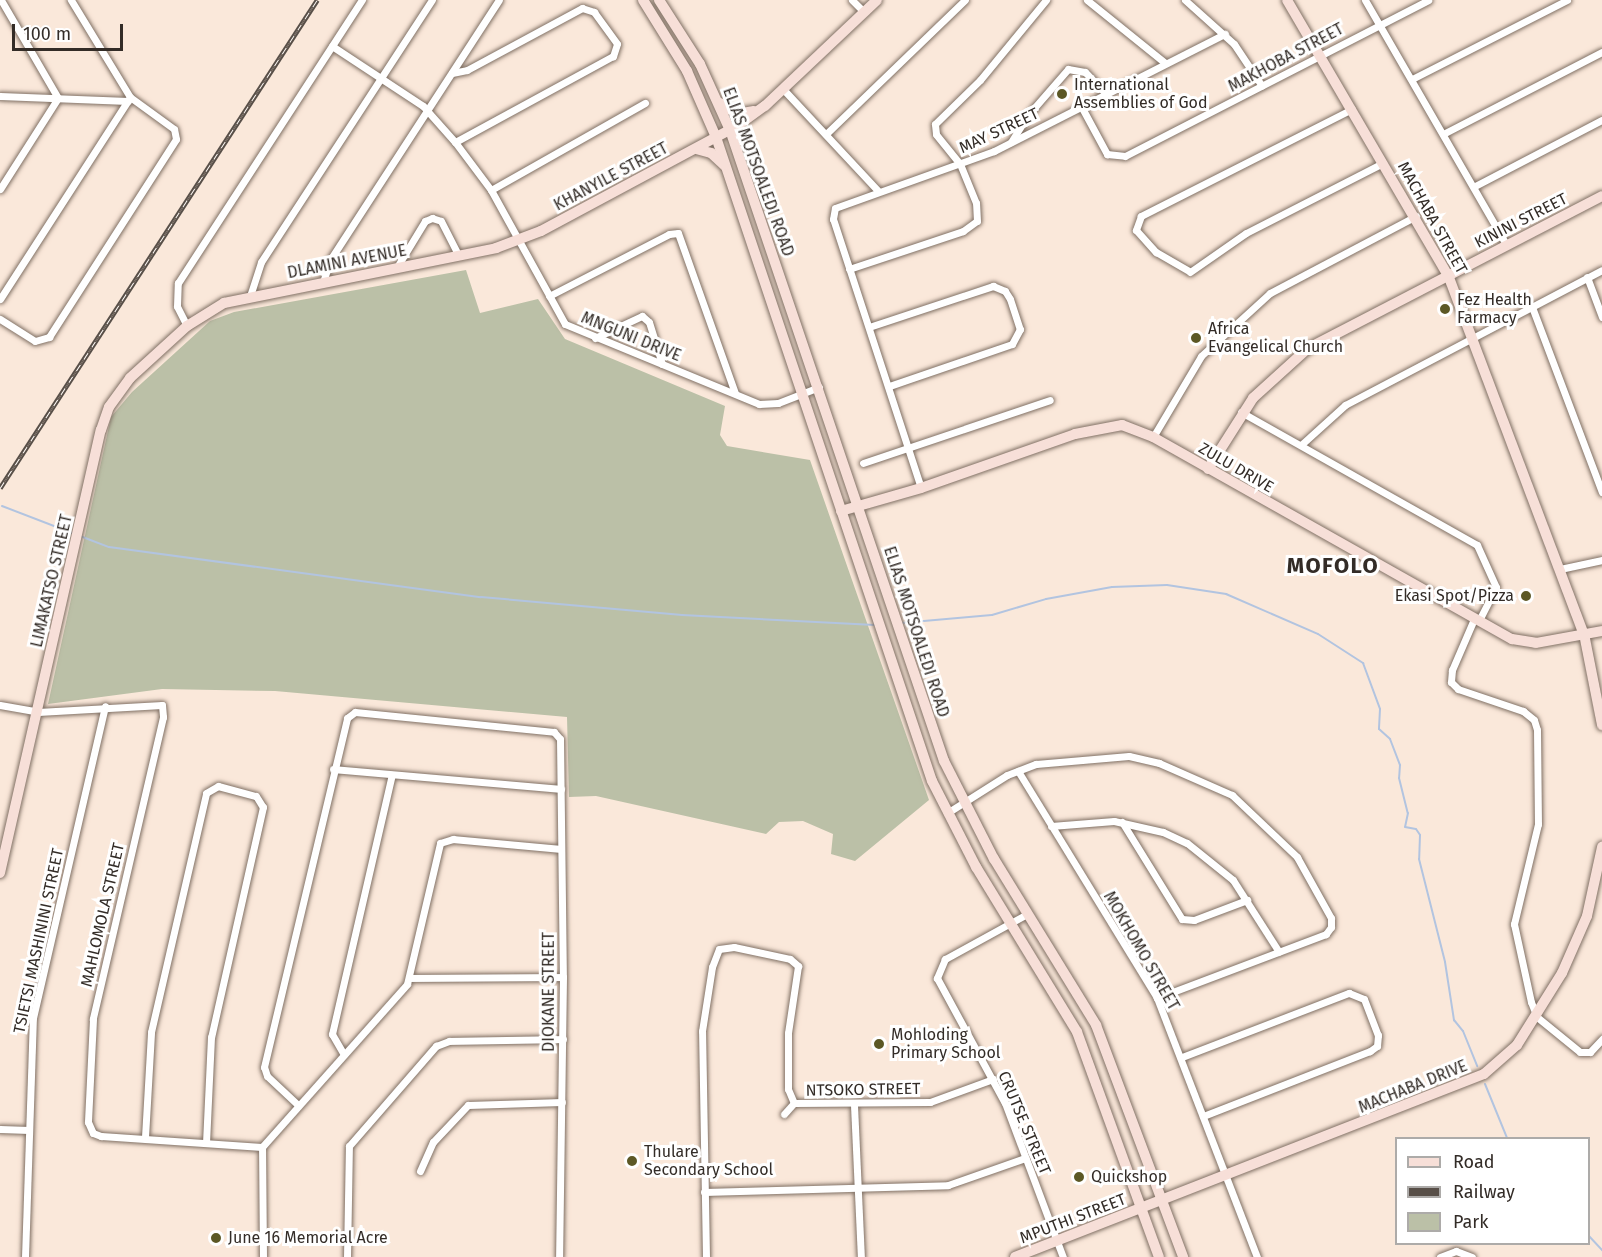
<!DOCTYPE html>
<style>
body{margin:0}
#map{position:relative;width:1602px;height:1257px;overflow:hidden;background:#fae8da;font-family:"Fira Sans",sans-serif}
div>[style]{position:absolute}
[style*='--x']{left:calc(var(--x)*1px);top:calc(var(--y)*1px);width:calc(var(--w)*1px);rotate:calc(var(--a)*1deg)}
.green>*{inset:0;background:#bbc0a7}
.stream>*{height:2px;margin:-1px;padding:0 1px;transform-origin:1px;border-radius:1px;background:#b2c4e0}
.roads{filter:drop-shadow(0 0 2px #807064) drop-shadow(0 0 2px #807064)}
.street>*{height:7px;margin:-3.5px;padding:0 3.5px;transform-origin:3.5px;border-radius:3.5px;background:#fff}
.secondary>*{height:10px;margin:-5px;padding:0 5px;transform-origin:5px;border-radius:5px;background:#f7dfd8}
.rail>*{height:4.5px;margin-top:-2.25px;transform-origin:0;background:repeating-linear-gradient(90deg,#fff 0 7px,#584f48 0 14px);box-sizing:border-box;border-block:2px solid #584f48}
.dots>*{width:16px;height:16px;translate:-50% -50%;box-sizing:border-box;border:3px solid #fff;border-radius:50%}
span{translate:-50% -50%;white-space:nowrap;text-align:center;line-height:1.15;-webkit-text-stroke:6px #fff;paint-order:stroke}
.street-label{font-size:16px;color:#332c27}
.poi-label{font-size:16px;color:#332c27}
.left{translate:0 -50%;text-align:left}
.right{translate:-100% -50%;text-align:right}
.district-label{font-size:22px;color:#332c27;font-weight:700;letter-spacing:1.5px}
.legend{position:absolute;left:1395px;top:1137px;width:195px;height:108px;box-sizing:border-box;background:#fff;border:2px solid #adaba9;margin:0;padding:8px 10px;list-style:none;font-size:18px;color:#332c27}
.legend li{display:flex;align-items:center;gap:12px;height:30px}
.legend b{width:30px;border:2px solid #adaba9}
.scale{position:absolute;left:12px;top:24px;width:111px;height:27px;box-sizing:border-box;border:3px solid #332c27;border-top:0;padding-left:8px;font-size:18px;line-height:21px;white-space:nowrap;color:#332c27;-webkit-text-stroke:4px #fff;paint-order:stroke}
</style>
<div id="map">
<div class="green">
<div style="clip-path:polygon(466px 270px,480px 313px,538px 299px,565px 339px,725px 406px,720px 435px,727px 446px,810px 460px,929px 800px,855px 861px,831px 854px,833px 834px,803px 821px,779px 822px,766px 834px,596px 796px,569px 797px,567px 717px,275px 691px,162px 689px,48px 704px,111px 417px,132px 392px,210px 321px,234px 312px)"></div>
</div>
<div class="stream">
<div style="--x:2;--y:506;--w:78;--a:21"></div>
<div style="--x:80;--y:536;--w:31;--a:21"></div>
<div style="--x:109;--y:547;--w:375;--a:7.7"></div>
<div style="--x:481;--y:597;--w:202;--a:5.1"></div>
<div style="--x:682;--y:615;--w:193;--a:3"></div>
<div style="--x:901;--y:623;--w:91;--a:-5"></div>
<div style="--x:992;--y:615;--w:56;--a:-16.5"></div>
<div style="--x:1046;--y:599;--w:67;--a:-10.3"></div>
<div style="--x:1112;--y:587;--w:55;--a:-2.1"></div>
<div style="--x:1167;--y:585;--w:60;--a:8.7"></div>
<div style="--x:1226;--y:594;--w:100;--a:23.5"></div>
<div style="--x:1318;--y:634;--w:54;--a:32.8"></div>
<div style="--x:1363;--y:663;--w:49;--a:69.7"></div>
<div style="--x:1380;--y:709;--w:20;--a:93"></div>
<div style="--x:1379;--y:729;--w:15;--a:42"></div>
<div style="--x:1390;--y:739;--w:28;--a:69"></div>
<div style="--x:1400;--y:765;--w:13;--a:94"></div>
<div style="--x:1399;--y:778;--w:36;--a:76"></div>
<div style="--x:1408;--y:813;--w:14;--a:102"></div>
<div style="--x:1405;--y:827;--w:11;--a:10"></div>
<div style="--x:1416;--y:829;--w:7;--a:56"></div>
<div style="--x:1420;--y:835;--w:24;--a:92"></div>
<div style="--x:1419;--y:859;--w:106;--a:75.8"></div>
<div style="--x:1445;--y:962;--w:59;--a:81.2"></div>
<div style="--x:1454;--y:1020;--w:14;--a:51"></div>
<div style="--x:1463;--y:1031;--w:38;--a:68"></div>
<div style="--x:1485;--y:1084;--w:58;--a:67.8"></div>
<div style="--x:1588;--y:1235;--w:21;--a:47"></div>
</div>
<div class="roads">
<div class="street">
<div style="--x:852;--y:0;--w:17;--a:45"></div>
<div style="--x:1087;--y:0;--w:100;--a:38.9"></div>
<div style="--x:1185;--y:0;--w:66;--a:41.9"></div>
<div style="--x:1234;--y:44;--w:50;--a:56.3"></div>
<div style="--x:1365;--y:0;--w:282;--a:60"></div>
<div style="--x:332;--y:46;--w:109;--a:33.4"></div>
<div style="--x:423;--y:106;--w:48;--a:48.4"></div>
<div style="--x:455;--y:142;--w:60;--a:53.1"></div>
<div style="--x:491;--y:190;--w:153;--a:61.1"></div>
<div style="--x:565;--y:324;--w:210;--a:22.4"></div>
<div style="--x:759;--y:404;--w:19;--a:-3"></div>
<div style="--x:778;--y:403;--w:44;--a:-21.3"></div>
<div style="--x:452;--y:73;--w:15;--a:-11"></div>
<div style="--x:467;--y:70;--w:131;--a:-28.3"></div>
<div style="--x:582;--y:8;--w:13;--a:18"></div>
<div style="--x:594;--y:12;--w:39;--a:54"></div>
<div style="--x:617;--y:44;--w:13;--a:108"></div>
<div style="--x:613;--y:56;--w:180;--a:151.4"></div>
<div style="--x:1412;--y:79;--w:174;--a:-27"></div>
<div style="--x:783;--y:89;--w:139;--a:47"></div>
<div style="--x:0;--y:96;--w:128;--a:2.2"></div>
<div style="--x:1081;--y:106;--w:55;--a:61.6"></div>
<div style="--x:1107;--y:154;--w:18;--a:6"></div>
<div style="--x:1125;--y:156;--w:341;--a:-27.2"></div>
<div style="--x:1352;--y:109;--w:237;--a:153.1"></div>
<div style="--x:1141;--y:216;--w:15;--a:110"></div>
<div style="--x:1136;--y:230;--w:30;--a:48"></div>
<div style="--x:1156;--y:252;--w:39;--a:30"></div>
<div style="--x:1190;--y:272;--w:68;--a:-34.9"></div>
<div style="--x:1246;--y:233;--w:154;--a:-27.1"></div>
<div style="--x:826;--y:134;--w:193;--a:-44"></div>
<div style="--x:1443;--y:134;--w:179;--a:-27.3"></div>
<div style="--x:1011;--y:142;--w:32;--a:-58"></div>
<div style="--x:1028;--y:115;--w:61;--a:-49"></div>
<div style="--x:1068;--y:69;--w:17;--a:10"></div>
<div style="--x:1085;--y:72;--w:30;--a:46"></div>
<div style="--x:1475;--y:186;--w:143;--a:-27.5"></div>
<div style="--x:0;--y:189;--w:108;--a:-57.5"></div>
<div style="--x:58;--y:98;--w:113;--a:-120.2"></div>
<div style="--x:491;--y:190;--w:177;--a:-29.5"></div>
<div style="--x:397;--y:267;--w:54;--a:-58.7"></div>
<div style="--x:425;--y:221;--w:8;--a:-23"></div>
<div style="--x:432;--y:218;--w:9;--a:18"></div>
<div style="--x:441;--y:221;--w:39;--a:63"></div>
<div style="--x:849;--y:269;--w:120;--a:-18.4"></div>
<div style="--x:963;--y:231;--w:17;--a:-36"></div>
<div style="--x:977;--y:221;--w:18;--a:-93"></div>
<div style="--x:976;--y:203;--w:42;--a:-112.3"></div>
<div style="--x:960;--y:164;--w:38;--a:-129"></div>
<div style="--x:936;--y:134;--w:10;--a:-96"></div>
<div style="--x:935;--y:124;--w:63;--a:-44.4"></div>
<div style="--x:980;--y:80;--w:104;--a:-50.5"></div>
<div style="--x:1587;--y:277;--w:43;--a:69.4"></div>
<div style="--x:323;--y:282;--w:23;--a:-72"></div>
<div style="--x:330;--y:260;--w:310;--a:-57"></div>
<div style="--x:250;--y:296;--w:36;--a:-72"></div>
<div style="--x:261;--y:262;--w:313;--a:-56.9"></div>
<div style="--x:549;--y:296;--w:135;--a:-27.3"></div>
<div style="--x:669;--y:234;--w:9;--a:-6"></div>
<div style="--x:678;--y:233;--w:170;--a:70.4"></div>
<div style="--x:0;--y:299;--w:240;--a:-57.2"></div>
<div style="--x:1532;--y:307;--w:198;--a:69.3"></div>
<div style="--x:0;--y:319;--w:41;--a:32.2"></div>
<div style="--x:35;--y:341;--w:15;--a:-16"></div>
<div style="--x:49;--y:337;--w:235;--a:-57.3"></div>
<div style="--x:176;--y:139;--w:10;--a:-101"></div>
<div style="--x:174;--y:129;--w:54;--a:-144"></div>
<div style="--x:130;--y:97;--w:114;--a:-121.3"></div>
<div style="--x:187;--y:326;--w:22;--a:-117"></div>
<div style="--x:177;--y:306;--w:23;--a:-88"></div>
<div style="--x:178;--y:283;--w:338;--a:-57"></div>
<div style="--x:869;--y:327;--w:131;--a:-18.3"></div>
<div style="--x:993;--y:286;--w:13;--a:23"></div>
<div style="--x:1005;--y:291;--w:9;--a:58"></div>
<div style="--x:1010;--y:299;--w:32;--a:72"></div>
<div style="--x:1020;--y:329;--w:17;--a:118"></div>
<div style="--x:1012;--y:344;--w:130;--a:161.1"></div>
<div style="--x:595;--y:338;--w:52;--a:-25.1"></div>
<div style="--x:642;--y:316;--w:9;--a:41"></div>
<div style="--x:649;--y:322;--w:44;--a:72.8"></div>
<div style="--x:1241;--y:412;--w:271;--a:29.4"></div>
<div style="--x:1477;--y:545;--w:46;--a:65.7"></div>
<div style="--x:1496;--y:587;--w:38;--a:117"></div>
<div style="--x:1153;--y:437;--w:94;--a:-59.3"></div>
<div style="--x:1201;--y:356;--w:93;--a:-42.4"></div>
<div style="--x:1270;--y:293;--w:165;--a:-27.8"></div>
<div style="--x:1302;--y:444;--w:58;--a:-42.2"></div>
<div style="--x:1345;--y:405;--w:290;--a:-27.7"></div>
<div style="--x:863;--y:463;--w:197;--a:-18.6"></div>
<div style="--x:921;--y:488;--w:283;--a:-108.1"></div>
<div style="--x:833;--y:219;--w:11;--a:-80"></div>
<div style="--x:835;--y:208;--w:169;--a:-19.7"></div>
<div style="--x:994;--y:151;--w:259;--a:-26.9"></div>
<div style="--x:1560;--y:569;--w:43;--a:-12.1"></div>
<div style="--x:1474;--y:619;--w:56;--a:113.3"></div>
<div style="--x:1452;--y:670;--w:12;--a:95"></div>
<div style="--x:1451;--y:682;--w:10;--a:45"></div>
<div style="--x:1458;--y:689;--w:69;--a:18.7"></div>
<div style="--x:1523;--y:711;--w:14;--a:39"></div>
<div style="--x:1534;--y:720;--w:10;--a:73"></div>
<div style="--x:1537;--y:730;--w:94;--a:89.4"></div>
<div style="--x:1538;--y:824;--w:103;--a:103.5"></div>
<div style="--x:1514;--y:924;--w:80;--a:77.7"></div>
<div style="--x:1531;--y:1002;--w:16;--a:68"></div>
<div style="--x:1537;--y:1017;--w:55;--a:39.1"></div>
<div style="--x:1580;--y:1052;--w:10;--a:0"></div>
<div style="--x:1590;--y:1052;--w:18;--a:-47"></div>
<div style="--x:0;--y:705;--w:39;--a:10"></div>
<div style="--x:38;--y:712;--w:124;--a:-3.2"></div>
<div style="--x:162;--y:705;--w:12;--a:85"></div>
<div style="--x:163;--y:717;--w:310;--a:103.1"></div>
<div style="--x:93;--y:1019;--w:103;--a:92.8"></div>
<div style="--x:88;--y:1122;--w:12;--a:66"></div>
<div style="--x:93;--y:1133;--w:9;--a:21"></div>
<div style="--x:101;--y:1136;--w:161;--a:3.9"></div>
<div style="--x:333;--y:769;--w:229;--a:5"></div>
<div style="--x:1018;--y:771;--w:266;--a:58.5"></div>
<div style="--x:1157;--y:998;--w:278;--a:68.9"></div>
<div style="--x:947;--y:813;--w:71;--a:-32.3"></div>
<div style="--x:1007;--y:775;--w:31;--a:-21"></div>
<div style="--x:1036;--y:764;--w:93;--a:-4.9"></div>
<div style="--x:1129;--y:756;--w:31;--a:13"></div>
<div style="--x:1159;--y:763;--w:80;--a:23.7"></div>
<div style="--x:1232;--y:795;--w:90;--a:43.6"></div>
<div style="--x:1297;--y:857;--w:70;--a:60.9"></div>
<div style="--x:1331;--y:918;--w:9;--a:90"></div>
<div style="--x:1331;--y:927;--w:9;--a:126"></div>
<div style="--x:1326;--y:934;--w:181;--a:159.3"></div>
<div style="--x:1122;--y:822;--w:114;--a:58.3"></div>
<div style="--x:1182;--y:919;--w:12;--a:5"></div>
<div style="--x:1194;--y:920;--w:57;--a:-20.7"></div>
<div style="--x:1051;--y:826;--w:63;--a:-4.5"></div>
<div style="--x:1114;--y:821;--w:50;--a:12.7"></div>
<div style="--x:1163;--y:832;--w:26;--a:25"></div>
<div style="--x:1187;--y:843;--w:59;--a:38.8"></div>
<div style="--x:1233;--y:880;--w:85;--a:57.4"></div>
<div style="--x:1027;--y:914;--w:94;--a:151.2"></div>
<div style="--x:945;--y:959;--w:21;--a:113"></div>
<div style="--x:937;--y:978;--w:142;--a:61.5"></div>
<div style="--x:1005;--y:1103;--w:165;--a:69.4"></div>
<div style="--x:409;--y:978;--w:154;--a:-0.4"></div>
<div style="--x:343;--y:1053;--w:22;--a:-120"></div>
<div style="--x:332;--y:1034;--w:266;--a:-77"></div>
<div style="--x:1182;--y:1057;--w:179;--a:-21"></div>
<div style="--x:1349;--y:993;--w:16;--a:22"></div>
<div style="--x:1364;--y:999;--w:39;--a:69"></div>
<div style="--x:1378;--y:1035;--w:11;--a:95"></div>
<div style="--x:1377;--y:1046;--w:9;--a:144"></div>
<div style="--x:1370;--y:1051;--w:179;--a:158.7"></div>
<div style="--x:298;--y:1105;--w:42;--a:-136.9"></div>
<div style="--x:267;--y:1076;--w:9;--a:-108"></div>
<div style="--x:264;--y:1067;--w:359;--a:-76.6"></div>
<div style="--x:347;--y:718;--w:10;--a:-37"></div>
<div style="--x:355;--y:712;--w:200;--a:5.7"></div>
<div style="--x:554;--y:732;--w:9;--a:49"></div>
<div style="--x:560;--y:739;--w:238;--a:89.3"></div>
<div style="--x:563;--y:977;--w:280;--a:90.8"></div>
<div style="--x:854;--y:1105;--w:152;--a:87.4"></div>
<div style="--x:784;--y:1114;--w:15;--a:-48"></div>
<div style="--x:0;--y:1129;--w:29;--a:2"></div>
<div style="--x:145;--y:1137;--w:105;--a:-86.7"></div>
<div style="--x:151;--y:1032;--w:245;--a:-77"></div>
<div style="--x:206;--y:793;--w:14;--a:-30"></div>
<div style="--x:218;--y:786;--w:39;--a:15"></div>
<div style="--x:256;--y:796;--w:13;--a:58"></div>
<div style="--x:263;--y:807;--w:236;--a:102.7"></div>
<div style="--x:211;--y:1037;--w:105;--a:92.7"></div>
<div style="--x:420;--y:1171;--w:32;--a:-66"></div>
<div style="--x:433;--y:1142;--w:51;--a:-46.6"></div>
<div style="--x:468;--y:1105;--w:94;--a:-1.8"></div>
<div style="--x:704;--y:1192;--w:244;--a:-1.6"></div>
<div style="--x:948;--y:1185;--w:82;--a:-19.3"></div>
<div style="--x:25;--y:1257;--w:239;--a:-88.1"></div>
<div style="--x:33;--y:1018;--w:320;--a:-77"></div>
<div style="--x:263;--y:1257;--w:110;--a:-90.5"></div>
<div style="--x:262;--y:1147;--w:218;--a:-48.3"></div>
<div style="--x:407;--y:984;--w:145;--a:-76.8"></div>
<div style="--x:440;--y:843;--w:14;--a:-17"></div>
<div style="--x:453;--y:839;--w:108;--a:5.3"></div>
<div style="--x:347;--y:1257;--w:111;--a:-89"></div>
<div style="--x:349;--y:1146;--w:133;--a:-49"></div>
<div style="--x:436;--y:1046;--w:14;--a:-21"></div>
<div style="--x:449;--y:1041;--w:114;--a:-1"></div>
<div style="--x:706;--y:1257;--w:226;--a:-91"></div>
<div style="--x:702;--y:1031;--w:65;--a:-81.1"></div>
<div style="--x:712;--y:967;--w:19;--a:-69"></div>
<div style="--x:719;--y:949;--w:15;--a:-8"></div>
<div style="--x:734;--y:947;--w:57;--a:12.1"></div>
<div style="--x:790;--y:959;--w:11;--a:41"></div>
<div style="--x:798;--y:966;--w:68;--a:98.5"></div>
<div style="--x:788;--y:1033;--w:56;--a:90"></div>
<div style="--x:788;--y:1089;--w:15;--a:67"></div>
<div style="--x:794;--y:1103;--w:136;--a:-0.4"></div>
<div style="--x:930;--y:1102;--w:67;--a:-20.1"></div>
<div style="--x:1440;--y:1257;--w:17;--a:-21"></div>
<div style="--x:1456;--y:1251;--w:17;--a:21"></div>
</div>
<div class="secondary">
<div style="--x:643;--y:0;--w:84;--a:58.2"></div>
<div style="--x:687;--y:71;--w:72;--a:66.3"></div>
<div style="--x:716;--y:137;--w:679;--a:71.46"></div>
<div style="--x:932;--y:781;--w:97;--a:62.9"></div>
<div style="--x:976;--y:867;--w:193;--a:58.5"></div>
<div style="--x:1077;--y:1032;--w:239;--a:70"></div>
<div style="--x:659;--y:0;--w:76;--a:57.4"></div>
<div style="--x:700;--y:64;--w:72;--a:65.6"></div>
<div style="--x:730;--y:130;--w:666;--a:71.27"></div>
<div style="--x:944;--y:761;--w:110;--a:63"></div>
<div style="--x:994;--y:859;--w:195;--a:58.4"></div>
<div style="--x:1096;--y:1025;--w:248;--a:69.4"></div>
<div style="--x:1287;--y:0;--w:319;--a:59.7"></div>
<div style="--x:1448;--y:275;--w:384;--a:69.3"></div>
<div style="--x:1584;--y:634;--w:93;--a:78.8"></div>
<div style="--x:720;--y:103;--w:20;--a:33"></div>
<div style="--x:737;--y:114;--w:17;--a:-10"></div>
<div style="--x:696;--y:149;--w:16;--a:15"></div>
<div style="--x:711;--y:153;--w:18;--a:43"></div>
<div style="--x:1208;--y:469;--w:84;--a:-57.6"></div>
<div style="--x:1253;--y:398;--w:73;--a:-42.2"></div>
<div style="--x:1307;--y:349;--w:332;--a:-27.4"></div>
<div style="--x:841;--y:511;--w:83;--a:-16"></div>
<div style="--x:921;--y:488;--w:163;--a:-19.3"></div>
<div style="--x:1075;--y:434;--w:48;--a:-10.8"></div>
<div style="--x:1122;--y:425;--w:33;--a:21"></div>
<div style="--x:1153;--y:437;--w:412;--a:29.4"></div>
<div style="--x:1512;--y:639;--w:24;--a:9"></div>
<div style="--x:1536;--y:643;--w:67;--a:-10.3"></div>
<div style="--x:0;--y:873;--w:454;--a:-77.2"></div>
<div style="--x:101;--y:430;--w:24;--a:-71"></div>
<div style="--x:109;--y:407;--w:36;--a:-54"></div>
<div style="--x:130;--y:378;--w:77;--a:-42.4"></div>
<div style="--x:187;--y:326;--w:44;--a:-31.9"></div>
<div style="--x:224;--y:303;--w:278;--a:-11.4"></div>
<div style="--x:496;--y:248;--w:48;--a:-20.7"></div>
<div style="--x:541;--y:231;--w:222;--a:-28.2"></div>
<div style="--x:737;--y:126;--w:34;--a:-36"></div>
<div style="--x:765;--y:106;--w:154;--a:-43.4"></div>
<div style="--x:1015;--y:1257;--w:503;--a:-21.32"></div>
<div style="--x:1484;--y:1074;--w:44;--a:-41.3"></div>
<div style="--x:1517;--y:1045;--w:85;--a:-58"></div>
<div style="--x:1562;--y:973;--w:62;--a:-66.3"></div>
<div style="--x:1587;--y:916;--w:71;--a:-77.7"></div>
</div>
</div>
<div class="rail">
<div style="--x:0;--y:488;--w:582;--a:-56.99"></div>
</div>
<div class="dots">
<div style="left:1062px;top:94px;background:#5c5825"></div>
<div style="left:1445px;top:309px;background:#5c5825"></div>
<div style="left:1196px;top:338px;background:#5c5825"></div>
<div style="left:1526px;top:596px;background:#5c5825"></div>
<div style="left:879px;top:1044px;background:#5c5825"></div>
<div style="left:632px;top:1161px;background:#5c5825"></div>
<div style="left:1079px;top:1177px;background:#5c5825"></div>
<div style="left:216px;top:1238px;background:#5c5825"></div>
</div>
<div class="street-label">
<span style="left:1286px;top:58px;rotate:-28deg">MAKHOBA STREET</span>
<span style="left:999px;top:131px;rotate:-25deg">MAY STREET</span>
<span style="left:758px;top:172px;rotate:70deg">ELIAS MOTSOALEDI ROAD</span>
<span style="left:611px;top:177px;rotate:-28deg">KHANYILE STREET</span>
<span style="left:1432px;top:218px;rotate:61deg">MACHABA STREET</span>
<span style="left:1521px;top:221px;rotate:-27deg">KININI STREET</span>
<span style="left:347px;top:262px;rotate:-11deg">DLAMINI AVENUE</span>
<span style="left:631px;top:337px;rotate:22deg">MNGUNI DRIVE</span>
<span style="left:1236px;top:468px;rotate:30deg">ZULU DRIVE</span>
<span style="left:52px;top:581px;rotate:-77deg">LIMAKATSO STREET</span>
<span style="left:916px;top:632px;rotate:72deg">ELIAS MOTSOALEDI ROAD</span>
<span style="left:103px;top:915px;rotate:-77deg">MAHLOMOLA STREET</span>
<span style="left:39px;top:941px;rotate:-78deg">TSIETSI MASHININI STREET</span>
<span style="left:1141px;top:951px;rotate:60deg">MOKHOMO STREET</span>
<span style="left:549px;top:992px;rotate:-90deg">DIOKANE STREET</span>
<span style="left:1413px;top:1087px;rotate:-22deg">MACHABA DRIVE</span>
<span style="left:863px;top:1090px;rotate:-1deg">NTSOKO STREET</span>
<span style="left:1024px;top:1123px;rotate:67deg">CRUTSE STREET</span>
<span style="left:1073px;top:1219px;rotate:-21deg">MPUTHI STREET</span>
</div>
<div class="poi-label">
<span class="left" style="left:1074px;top:94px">International<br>Assemblies of God</span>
<span class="left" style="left:1457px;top:309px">Fez Health<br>Farmacy</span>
<span class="left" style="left:1208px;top:338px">Africa<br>Evangelical Church</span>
<span class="right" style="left:1514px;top:596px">Ekasi Spot/Pizza</span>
<span class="left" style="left:891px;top:1044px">Mohloding<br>Primary School</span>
<span class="left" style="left:644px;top:1161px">Thulare<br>Secondary School</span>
<span class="left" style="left:1091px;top:1177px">Quickshop</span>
<span class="left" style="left:228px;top:1238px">June 16 Memorial Acre</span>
</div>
<div class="district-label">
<span style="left:1333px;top:566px">MOFOLO</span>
</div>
<ul class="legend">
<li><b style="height:8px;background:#f7dfd8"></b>Road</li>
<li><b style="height:8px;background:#584f48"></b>Railway</li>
<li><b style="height:16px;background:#bbc0a7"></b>Park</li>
</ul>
<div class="scale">100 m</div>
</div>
